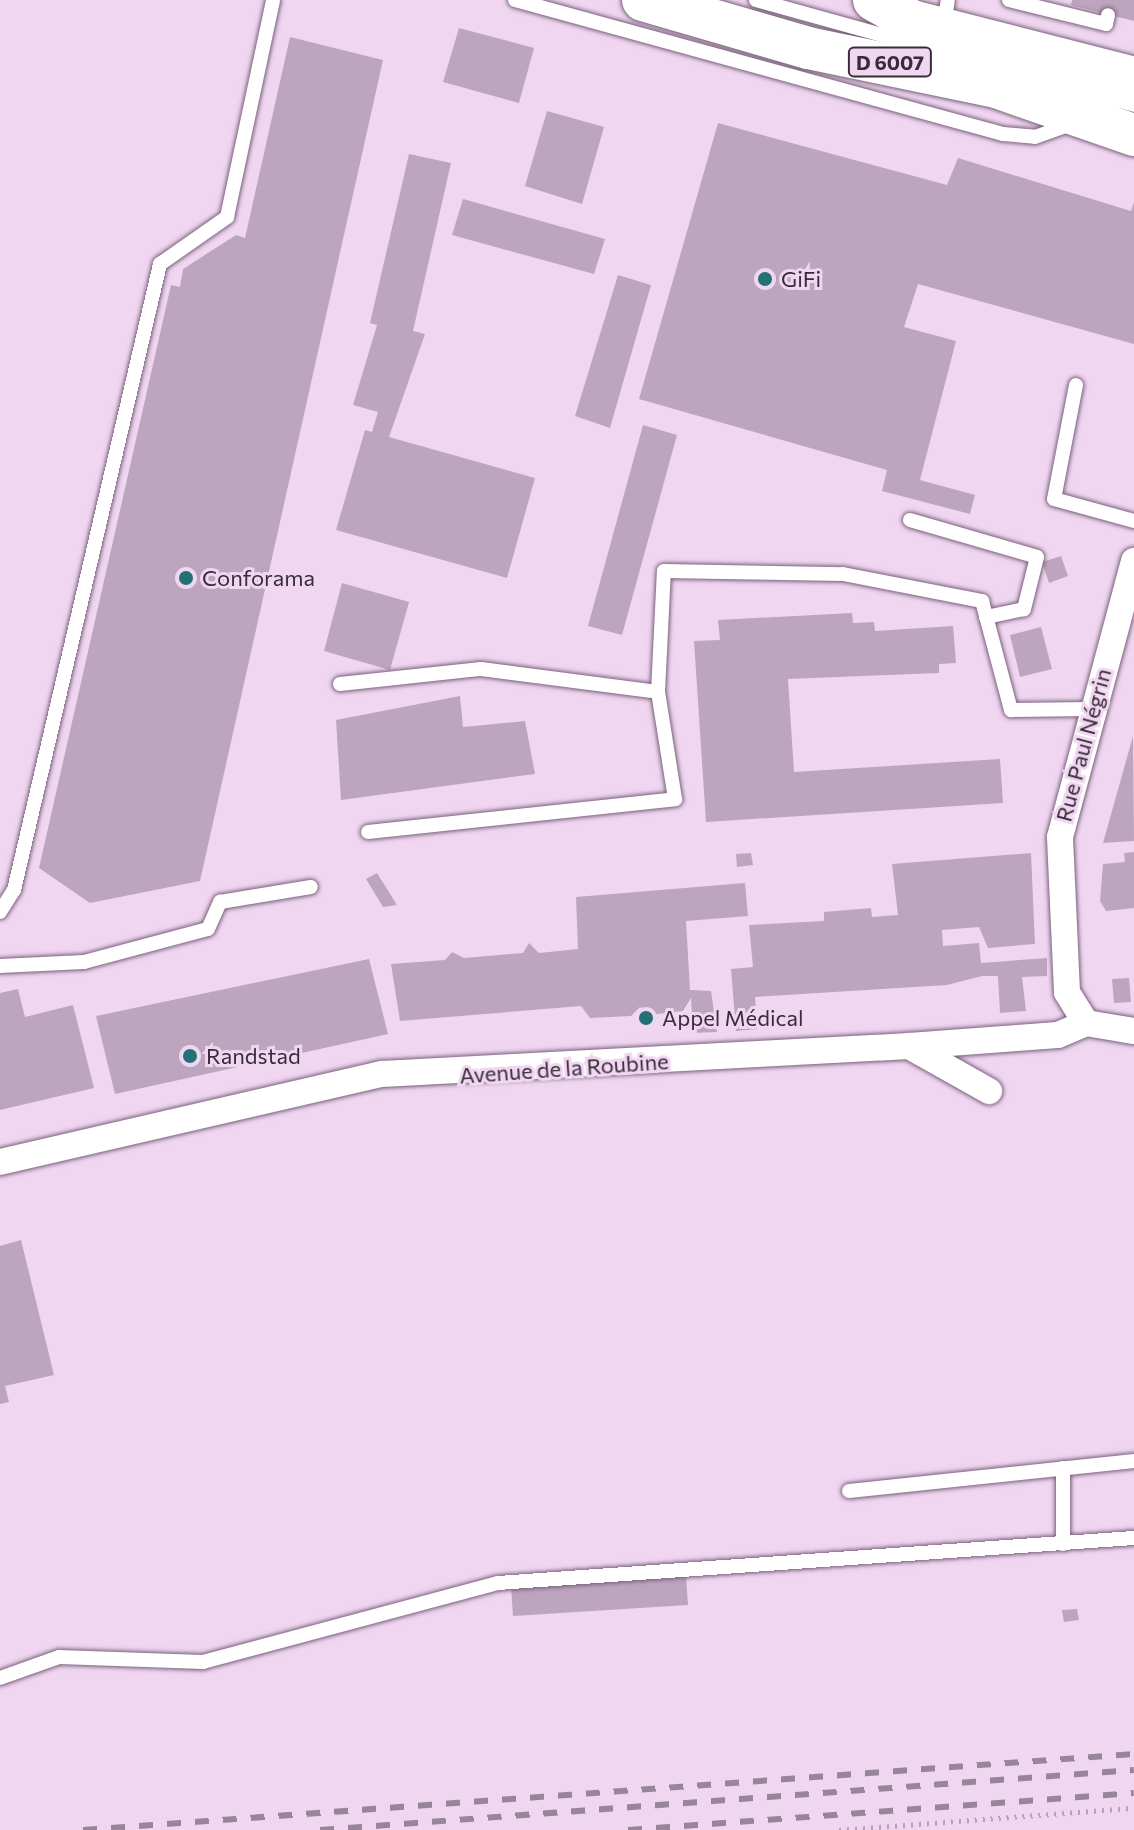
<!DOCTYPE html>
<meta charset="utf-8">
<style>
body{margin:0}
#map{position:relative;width:1134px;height:1830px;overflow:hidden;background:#f1d6f2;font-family:Commissioner,sans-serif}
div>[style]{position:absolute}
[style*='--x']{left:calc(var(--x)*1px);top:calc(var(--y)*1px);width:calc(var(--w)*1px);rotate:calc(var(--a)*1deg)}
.building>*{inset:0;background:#bea5bf}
.path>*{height:5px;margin-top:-2.5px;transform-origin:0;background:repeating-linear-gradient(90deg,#b7a1b8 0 2px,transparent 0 8px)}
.roads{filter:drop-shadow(0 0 2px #79627b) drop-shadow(0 0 2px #79627b)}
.lane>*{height:14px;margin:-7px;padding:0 7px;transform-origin:7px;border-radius:7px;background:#fff}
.street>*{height:26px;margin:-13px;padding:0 13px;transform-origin:13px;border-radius:13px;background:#fff}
.primary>*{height:42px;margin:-21px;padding:0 21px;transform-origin:21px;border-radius:21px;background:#fff}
.rail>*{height:6px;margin-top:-3px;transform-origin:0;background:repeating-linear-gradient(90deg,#998599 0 14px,transparent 0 28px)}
.dots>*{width:22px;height:22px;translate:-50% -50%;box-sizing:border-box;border:4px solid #f1d6f2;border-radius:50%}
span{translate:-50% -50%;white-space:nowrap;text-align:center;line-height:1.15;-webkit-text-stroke:6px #f1d6f2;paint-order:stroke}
.shield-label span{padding:2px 6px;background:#f1d6f2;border:2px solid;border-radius:6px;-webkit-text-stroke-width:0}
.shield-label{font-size:20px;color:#372c37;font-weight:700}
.poi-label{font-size:22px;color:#372c37}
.left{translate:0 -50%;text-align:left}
.street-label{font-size:22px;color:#372c37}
</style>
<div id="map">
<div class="building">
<div style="clip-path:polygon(1072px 0,1134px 0,1134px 21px,1071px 5px)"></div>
<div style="clip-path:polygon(459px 28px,534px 48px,519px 103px,443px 82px)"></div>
<div style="clip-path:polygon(290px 37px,383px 60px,200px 881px,90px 903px,39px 868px,171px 285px,180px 287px,183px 269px,236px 235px,245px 238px)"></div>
<div style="clip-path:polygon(547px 111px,604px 127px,582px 204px,525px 186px)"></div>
<div style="clip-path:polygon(718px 123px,947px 185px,958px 158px,1131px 211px,1134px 202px,1134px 344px,918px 284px,904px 327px,956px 341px,920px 480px,975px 495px,970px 514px,882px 491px,887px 470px,639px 399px)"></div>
<div style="clip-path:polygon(409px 154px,451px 163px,413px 331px,425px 334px,389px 437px,535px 478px,507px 578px,336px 530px,365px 430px,372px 432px,378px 412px,353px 405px,377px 325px,370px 323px)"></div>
<div style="clip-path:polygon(463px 199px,605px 239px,594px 274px,452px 235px)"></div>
<div style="clip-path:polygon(618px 275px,651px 285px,610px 428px,575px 416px)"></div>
<div style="clip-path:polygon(643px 425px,677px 435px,622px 635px,588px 626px)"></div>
<div style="clip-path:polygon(1061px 556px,1068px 576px,1049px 583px,1042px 562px)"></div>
<div style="clip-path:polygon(342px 583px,409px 602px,390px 670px,324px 651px)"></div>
<div style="clip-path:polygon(852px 613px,853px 623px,874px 622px,875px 631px,953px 626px,956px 663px,939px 664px,939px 673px,788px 679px,794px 772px,1000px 759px,1003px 803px,706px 822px,694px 641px,720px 640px,718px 620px)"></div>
<div style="clip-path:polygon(1041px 627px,1052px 669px,1020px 677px,1010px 635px)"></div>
<div style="clip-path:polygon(460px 696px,463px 727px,525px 721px,535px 774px,341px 800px,336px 720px)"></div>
<div style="clip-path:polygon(1133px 736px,1134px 841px,1103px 843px)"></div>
<div style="clip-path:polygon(1134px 852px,1134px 908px,1106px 911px,1100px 901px,1103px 864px,1125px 862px,1124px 853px)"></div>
<div style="clip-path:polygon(751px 853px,753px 865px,737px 867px,736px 854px)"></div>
<div style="clip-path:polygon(1031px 853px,1035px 944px,988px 948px,979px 927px,942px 930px,943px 946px,979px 943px,981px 963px,1047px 958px,1047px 976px,1022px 977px,1026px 1011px,1000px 1013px,998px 976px,982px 976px,947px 985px,755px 997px,757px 1029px,736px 1031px,731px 969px,753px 967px,749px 925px,824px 921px,824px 912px,871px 908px,872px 917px,898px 915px,892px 864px)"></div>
<div style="clip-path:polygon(377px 873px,397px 905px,383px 907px,366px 879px)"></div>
<div style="clip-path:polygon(745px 883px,748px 916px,686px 921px,690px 990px,711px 991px,717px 1032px,693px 1033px,691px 998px,683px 1011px,649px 1015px,640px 1007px,631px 1016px,590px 1018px,581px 1006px,400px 1021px,391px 964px,445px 960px,452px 952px,464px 958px,523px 953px,529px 943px,539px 953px,578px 949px,576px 897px)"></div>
<div style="clip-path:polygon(369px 959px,388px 1034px,115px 1094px,96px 1016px)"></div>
<div style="clip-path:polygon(1129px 978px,1131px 1002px,1114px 1003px,1112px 979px)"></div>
<div style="clip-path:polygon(18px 989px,25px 1017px,73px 1005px,94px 1088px,0 1110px,0 993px)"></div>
<div style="clip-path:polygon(21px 1240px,54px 1375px,5px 1386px,9px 1402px,0 1404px,0 1246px)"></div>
<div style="clip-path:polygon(686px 1576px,688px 1605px,513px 1616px,511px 1586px)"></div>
<div style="clip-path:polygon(1077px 1609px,1079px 1620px,1064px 1622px,1062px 1610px)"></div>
</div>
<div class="path">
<div style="--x:839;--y:1830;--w:296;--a:-4.3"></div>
</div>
<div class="roads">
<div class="lane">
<div style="--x:515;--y:0;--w:506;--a:15.35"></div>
<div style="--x:1003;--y:134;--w:32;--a:5"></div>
<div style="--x:1035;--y:137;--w:41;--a:-19.7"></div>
<div style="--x:756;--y:0;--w:392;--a:15.5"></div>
<div style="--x:1009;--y:0;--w:100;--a:13.9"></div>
<div style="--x:1106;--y:24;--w:9;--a:-77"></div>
<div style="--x:944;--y:27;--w:27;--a:-82"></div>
<div style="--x:1076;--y:385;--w:116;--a:100.9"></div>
<div style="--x:1054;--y:499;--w:83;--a:15.4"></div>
<div style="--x:910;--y:520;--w:132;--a:16.2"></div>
<div style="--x:1037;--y:557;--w:54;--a:104"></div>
<div style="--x:1024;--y:609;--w:39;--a:168"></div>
<div style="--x:340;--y:684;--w:142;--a:-6.1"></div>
<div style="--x:481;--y:669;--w:178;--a:7.4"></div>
<div style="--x:658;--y:692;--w:121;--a:-87.2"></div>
<div style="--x:664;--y:571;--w:179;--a:1"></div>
<div style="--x:843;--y:574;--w:142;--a:11"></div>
<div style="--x:982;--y:601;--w:113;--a:75.1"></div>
<div style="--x:1011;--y:710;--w:80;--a:-0.7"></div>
<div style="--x:368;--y:832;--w:309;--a:-6.1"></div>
<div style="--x:675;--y:799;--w:108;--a:-99"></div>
<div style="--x:0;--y:912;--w:26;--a:-58"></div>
<div style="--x:14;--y:890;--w:643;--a:-76.87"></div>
<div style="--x:160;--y:264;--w:82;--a:-35"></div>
<div style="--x:227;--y:217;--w:222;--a:-78"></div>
<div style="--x:0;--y:966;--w:84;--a:-2.7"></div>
<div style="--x:84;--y:962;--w:128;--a:-14.9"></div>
<div style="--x:208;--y:929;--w:30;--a:-66"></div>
<div style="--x:220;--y:902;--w:92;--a:-9.4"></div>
<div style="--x:1063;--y:1468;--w:76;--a:90"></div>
<div style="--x:849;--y:1491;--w:287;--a:-6"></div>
<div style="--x:0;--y:1678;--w:63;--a:-19.6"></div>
<div style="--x:59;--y:1657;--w:144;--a:2"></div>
<div style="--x:203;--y:1662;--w:305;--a:-15"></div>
<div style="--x:498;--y:1583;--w:638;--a:-4.05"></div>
</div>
<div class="street">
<div style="--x:1086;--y:1023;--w:36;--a:-122"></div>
<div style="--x:1067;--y:992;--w:155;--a:-92.6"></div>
<div style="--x:1060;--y:837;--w:286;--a:-75"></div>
<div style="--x:909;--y:1046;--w:92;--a:29.4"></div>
<div style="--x:0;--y:1162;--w:392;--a:-13"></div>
<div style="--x:382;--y:1074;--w:528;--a:-3.04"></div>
<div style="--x:909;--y:1046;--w:149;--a:-4.2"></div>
<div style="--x:1058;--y:1035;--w:30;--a:-23"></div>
<div style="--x:1086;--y:1023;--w:49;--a:9.5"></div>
</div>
<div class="primary">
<div style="--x:643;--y:0;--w:172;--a:16.2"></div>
<div style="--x:808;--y:48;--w:192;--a:11.7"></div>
<div style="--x:996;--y:87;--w:146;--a:19.2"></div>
<div style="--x:874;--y:0;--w:43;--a:28.9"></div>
<div style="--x:912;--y:21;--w:229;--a:14.4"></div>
</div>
</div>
<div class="rail">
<div style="--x:83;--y:1830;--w:1054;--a:-4.14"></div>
<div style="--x:320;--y:1830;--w:816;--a:-4.22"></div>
<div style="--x:628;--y:1830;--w:507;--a:-4.18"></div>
</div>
<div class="dots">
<div style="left:765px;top:279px;background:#257076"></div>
<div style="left:186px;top:578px;background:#257076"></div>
<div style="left:646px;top:1018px;background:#257076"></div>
<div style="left:190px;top:1056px;background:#257076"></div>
</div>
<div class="shield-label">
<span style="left:890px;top:62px">D 6007</span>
</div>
<div class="poi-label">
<span class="left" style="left:781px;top:279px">GiFi</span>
<span class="left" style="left:202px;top:578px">Conforama</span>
<span class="left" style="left:662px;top:1018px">Appel Médical</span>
<span class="left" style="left:206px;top:1056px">Randstad</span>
</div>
<div class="street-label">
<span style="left:1083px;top:745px;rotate:-75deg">Rue Paul Négrin</span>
<span style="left:564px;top:1068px;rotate:-4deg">Avenue de la Roubine</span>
</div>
</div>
